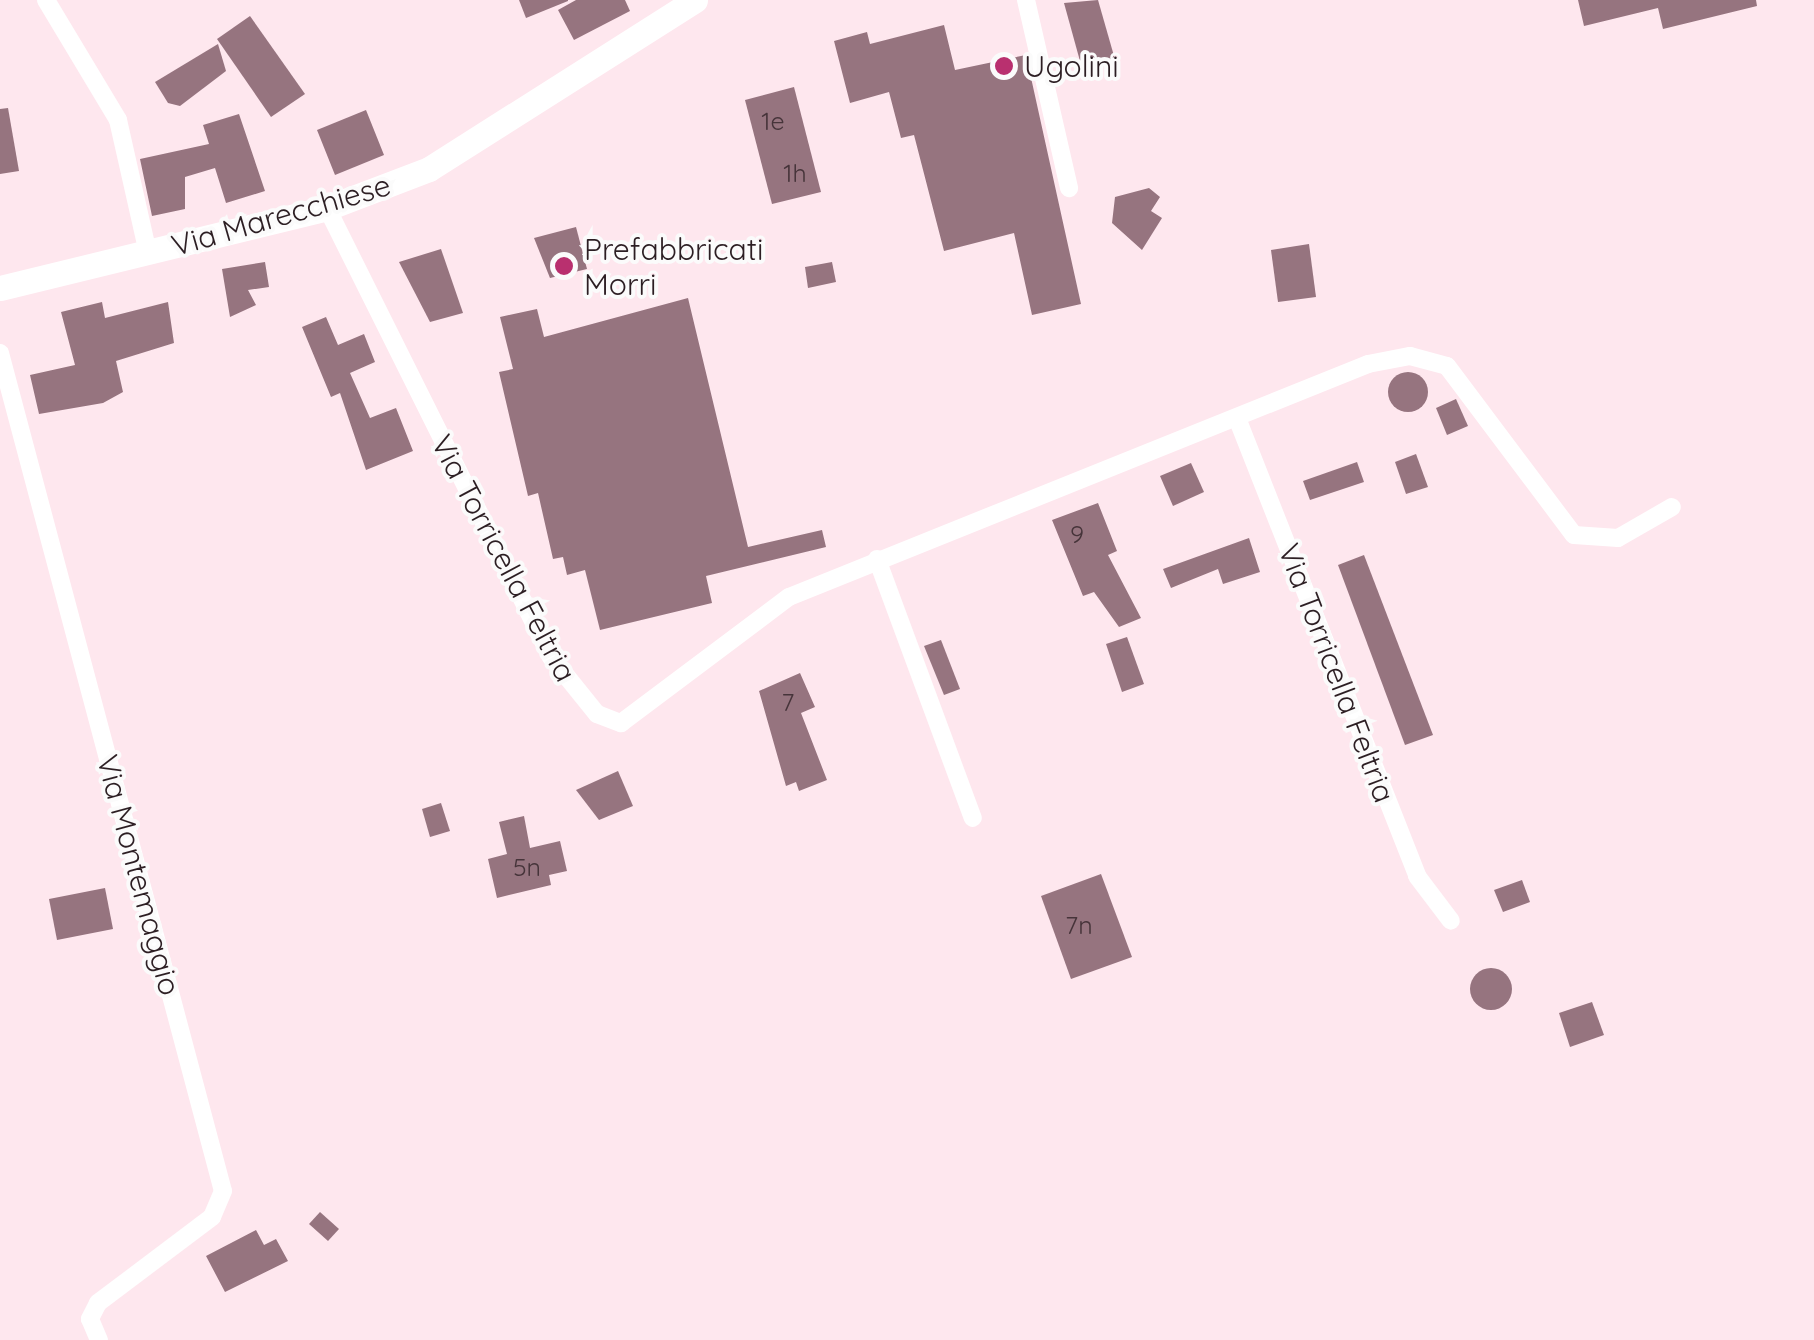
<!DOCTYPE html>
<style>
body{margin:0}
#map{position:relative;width:1814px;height:1340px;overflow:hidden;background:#fee7ee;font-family:Quicksand,sans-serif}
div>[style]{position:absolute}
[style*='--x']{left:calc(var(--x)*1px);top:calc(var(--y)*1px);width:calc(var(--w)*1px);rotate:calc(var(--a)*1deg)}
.building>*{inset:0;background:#96747f}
.round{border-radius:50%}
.street>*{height:18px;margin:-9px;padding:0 9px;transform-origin:9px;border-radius:9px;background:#fff}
.primary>*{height:25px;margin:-12.5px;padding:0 12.5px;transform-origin:12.5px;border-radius:12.5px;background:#fff}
.dots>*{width:28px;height:28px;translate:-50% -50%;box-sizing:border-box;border:5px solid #fbfbfb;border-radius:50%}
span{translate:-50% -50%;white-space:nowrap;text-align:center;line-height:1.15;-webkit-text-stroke:8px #fbfbfb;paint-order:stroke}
.number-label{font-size:25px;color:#46343a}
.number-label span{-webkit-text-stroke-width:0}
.poi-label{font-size:30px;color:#2c1e23}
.left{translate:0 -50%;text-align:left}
.street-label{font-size:30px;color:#2c1e23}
</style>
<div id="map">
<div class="building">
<div style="clip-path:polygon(519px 0,568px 0,568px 1px,526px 18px)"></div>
<div style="clip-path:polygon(576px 0,625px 0,630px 11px,574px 40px,558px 10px)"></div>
<div style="clip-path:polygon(1098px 0,1116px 63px,1083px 72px,1064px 3px)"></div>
<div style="clip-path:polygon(1578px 0,1756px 0,1757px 6px,1663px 29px,1658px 8px,1584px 26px)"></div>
<div style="clip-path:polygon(250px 16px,305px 94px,271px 117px,217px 39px)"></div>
<div style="clip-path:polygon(944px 25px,955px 70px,1026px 55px,1081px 304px,1032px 315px,1014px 233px,944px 251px,914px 135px,901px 138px,889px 92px,850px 103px,834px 41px,867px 32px,870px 44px)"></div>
<div style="clip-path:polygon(218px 44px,226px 71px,180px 106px,168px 103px,155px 82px)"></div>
<div style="clip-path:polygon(794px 87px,821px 192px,772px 204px,745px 100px)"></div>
<div style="clip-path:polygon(8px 108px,19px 171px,0 174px,0 109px)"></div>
<div style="clip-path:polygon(366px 110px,384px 155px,335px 175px,317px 130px)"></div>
<div style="clip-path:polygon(239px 114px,265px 191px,226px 203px,215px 168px,185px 177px,185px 209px,152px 216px,140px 159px,209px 144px,203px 125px)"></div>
<div style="clip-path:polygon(1149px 188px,1160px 197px,1151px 211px,1162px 218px,1142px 250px,1112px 223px,1115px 197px)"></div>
<div style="clip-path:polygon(576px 227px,587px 269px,550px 278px,534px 238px)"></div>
<div style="clip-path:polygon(1309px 244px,1316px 297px,1278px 302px,1271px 250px)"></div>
<div style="clip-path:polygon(441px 249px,463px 313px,430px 322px,399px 262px)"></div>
<div style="clip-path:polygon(265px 262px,269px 287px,248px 290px,256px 305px,230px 317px,222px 269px)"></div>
<div style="clip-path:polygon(832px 262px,836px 282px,808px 288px,805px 267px)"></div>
<div style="clip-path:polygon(688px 298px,748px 547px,822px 530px,826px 547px,706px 576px,712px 603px,600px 630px,585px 570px,567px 575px,563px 557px,553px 559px,538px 493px,528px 496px,499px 372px,513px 369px,500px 317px,537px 309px,544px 337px)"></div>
<div style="clip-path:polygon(102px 302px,105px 318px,168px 302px,174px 343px,116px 361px,123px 392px,103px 403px,39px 414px,30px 375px,75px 365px,61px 312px)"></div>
<div style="clip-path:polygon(326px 317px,338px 345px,364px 334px,375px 362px,350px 373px,370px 418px,396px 408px,413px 451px,366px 470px,340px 393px,331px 397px,302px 327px)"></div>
<div class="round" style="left:1388px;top:372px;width:40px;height:40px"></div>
<div style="clip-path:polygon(1456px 399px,1468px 426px,1447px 435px,1436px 408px)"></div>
<div style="clip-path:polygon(1416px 454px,1428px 487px,1406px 494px,1395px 462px)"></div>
<div style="clip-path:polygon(1357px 462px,1364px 482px,1310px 500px,1303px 481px)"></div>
<div style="clip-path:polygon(1191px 463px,1204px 492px,1173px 506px,1160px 476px)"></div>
<div style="clip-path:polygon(1098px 503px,1117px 551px,1108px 555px,1141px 618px,1119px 627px,1094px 592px,1083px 596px,1052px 520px)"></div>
<div style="clip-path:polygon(1249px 538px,1260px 572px,1223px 584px,1218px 569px,1171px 588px,1163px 569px)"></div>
<div style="clip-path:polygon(1364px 555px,1433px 735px,1405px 745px,1338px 565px)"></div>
<div style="clip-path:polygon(1127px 637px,1144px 684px,1122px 692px,1106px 644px)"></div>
<div style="clip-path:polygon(941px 640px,960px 689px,944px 695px,924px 646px)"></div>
<div style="clip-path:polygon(800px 673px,815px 707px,801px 713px,827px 780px,799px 791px,796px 782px,786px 786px,759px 691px)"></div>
<div style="clip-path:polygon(618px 771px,633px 806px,599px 820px,576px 790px)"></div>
<div style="clip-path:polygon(441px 803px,450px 831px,430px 837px,422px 809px)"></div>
<div style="clip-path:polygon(524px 816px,530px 848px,560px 841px,567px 871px,549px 875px,551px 885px,497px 898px,488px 859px,507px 854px,499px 822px)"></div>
<div style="clip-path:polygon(1101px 874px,1132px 957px,1071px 979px,1041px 896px)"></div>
<div style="clip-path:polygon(1522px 880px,1530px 902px,1503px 912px,1494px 890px)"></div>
<div style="clip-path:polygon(105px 888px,113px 929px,57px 940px,49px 899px)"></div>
<div class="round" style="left:1470px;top:968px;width:42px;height:42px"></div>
<div style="clip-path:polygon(1592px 1002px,1604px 1035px,1570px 1047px,1559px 1013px)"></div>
<div style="clip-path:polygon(320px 1212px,339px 1229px,328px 1241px,309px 1224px)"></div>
<div style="clip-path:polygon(256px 1230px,264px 1245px,276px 1239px,288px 1261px,225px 1292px,206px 1256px)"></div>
</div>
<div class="street">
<div style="--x:46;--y:0;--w:140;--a:59"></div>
<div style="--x:118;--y:120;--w:136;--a:77.3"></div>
<div style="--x:1026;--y:0;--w:193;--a:77.1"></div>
<div style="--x:327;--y:208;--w:502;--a:63.49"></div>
<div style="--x:551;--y:657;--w:73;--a:51.1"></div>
<div style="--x:597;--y:714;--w:26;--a:21"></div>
<div style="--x:621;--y:723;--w:210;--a:-36.9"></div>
<div style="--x:789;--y:597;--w:624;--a:-21.92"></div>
<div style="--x:1368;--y:364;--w:43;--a:-10.8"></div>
<div style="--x:1410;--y:356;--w:38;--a:15"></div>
<div style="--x:1447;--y:366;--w:211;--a:53.1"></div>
<div style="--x:1574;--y:535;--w:44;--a:3.9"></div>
<div style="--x:1618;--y:538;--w:62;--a:-29.9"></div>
<div style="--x:0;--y:353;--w:867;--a:75.1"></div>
<div style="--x:223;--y:1191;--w:28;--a:113"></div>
<div style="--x:212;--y:1217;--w:143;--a:143"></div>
<div style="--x:98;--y:1303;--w:18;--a:117"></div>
<div style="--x:90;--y:1319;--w:23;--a:67"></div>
<div style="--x:1237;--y:418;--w:492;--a:68.5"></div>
<div style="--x:1417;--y:876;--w:56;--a:52.9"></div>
<div style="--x:877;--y:559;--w:276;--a:69.7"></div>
</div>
<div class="primary">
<div style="--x:0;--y:288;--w:337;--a:-13.7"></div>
<div style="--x:327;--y:208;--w:109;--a:-20.9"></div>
<div style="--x:429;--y:169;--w:315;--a:-32.4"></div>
</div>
<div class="dots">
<div style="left:1004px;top:66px;background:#b9306f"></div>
<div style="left:564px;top:266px;background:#b9306f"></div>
</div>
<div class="number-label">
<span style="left:773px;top:121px">1e</span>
<span style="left:795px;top:173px">1h</span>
<span style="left:1077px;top:534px">9</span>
<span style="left:788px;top:702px">7</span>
<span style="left:527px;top:867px">5n</span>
<span style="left:1079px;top:925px">7n</span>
</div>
<div class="poi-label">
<span class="left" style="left:1024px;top:66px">Ugolini</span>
<span class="left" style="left:584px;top:266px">Prefabbricati<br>Morri</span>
</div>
<div class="street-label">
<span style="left:281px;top:215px;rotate:-16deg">Via Marecchiese</span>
<span style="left:504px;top:558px;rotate:62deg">Via Torricella Feltria</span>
<span style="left:1337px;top:673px;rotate:69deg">Via Torricella Feltria</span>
<span style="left:139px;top:875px;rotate:75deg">Via Montemaggio</span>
</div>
</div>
